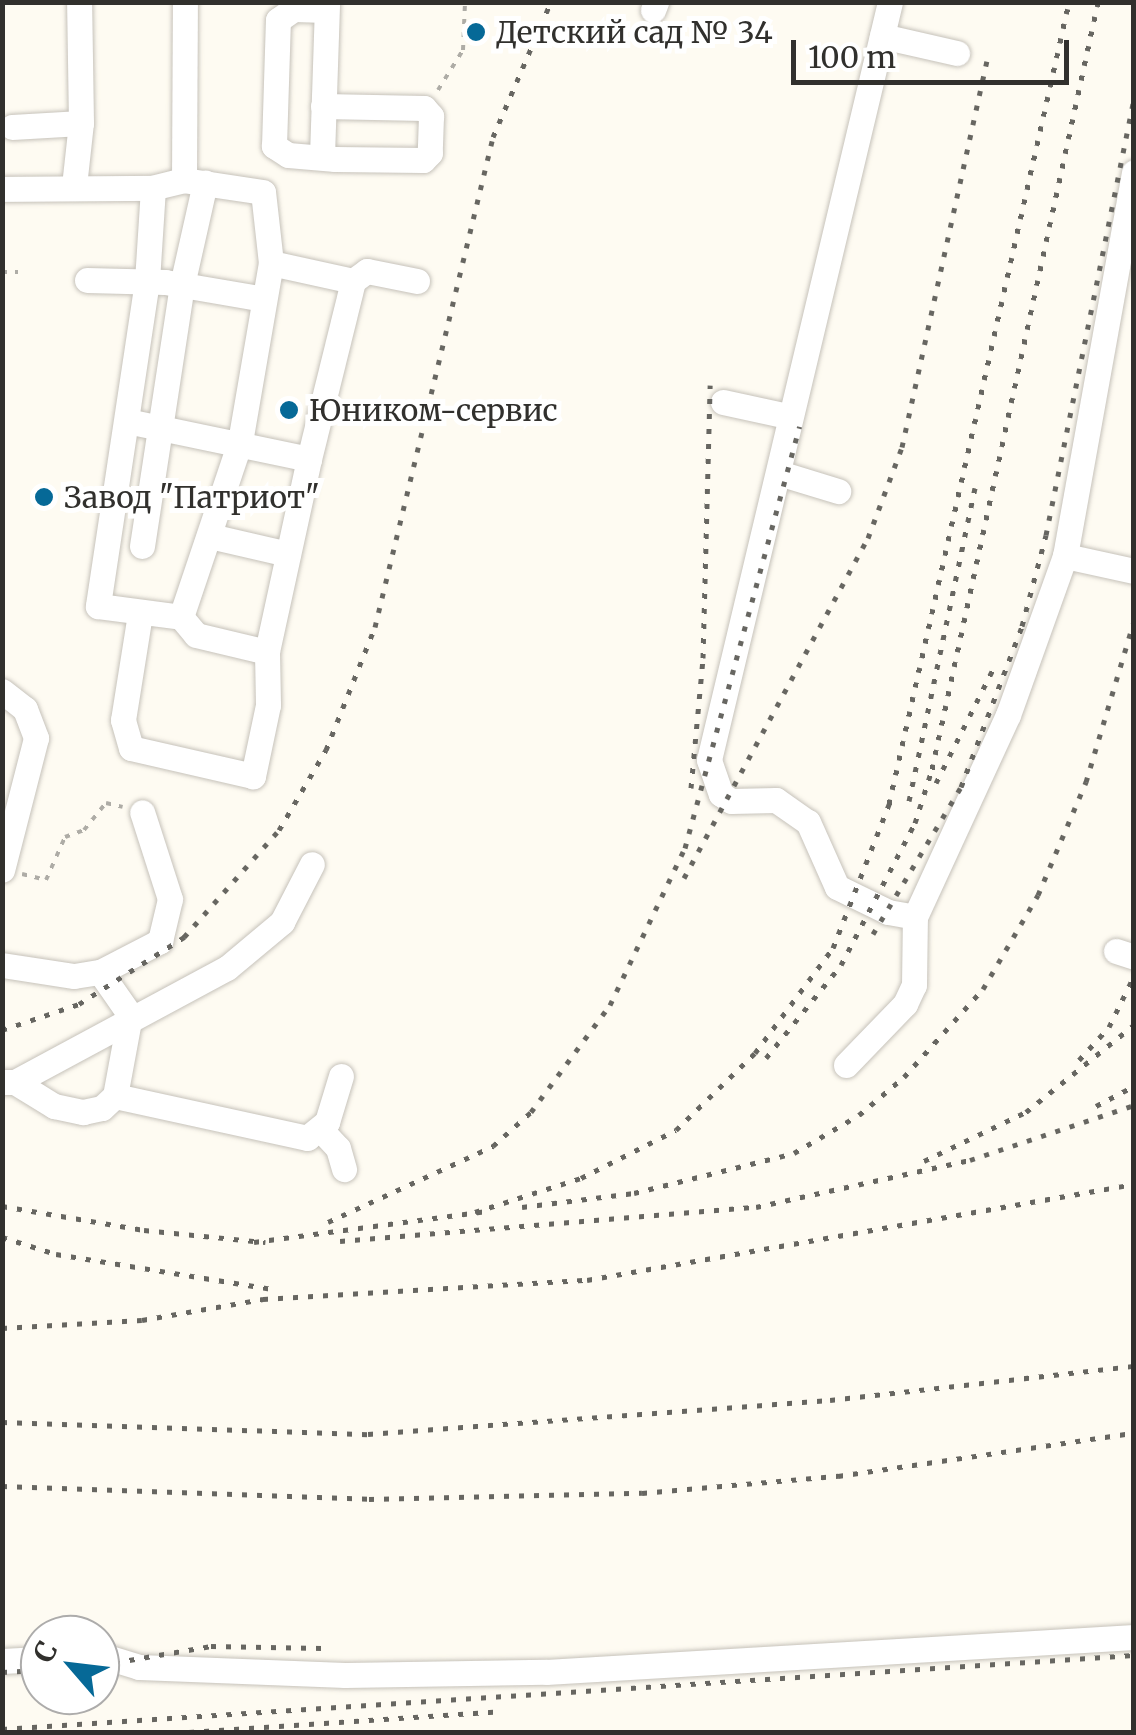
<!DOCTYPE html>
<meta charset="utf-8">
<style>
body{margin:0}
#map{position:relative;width:1136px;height:1735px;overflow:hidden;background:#fefbf2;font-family:Merriweather,serif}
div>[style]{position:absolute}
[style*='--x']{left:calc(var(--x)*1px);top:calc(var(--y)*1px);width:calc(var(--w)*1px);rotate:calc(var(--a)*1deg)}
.path>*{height:4px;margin-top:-2px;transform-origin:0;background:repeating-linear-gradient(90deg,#aeaca6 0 5px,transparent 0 13px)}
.roads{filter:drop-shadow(0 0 2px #c6c2ba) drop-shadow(0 0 2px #c6c2ba)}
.minor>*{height:25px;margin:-12.5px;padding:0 12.5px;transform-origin:12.5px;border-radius:12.5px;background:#fff}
.rail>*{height:5px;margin-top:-2.5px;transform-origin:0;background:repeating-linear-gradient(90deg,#676661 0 5px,transparent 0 15px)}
.dots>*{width:28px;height:28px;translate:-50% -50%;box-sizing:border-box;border:5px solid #fff;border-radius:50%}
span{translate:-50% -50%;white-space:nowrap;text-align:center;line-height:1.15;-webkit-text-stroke:10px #fff;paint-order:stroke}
.poi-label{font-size:30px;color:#31302d}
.left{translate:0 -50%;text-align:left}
.frame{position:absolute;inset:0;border:5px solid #31302d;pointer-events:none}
.north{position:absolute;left:20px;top:1615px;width:100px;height:100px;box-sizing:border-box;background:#fff;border:2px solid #adacab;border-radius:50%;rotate:298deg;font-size:28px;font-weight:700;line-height:40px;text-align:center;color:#31302d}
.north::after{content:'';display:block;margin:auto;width:35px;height:45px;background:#066997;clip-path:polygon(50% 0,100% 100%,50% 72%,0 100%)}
.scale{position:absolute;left:791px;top:40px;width:278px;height:45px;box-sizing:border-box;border:5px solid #31302d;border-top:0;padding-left:12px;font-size:30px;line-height:35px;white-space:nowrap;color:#31302d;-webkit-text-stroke:8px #fff;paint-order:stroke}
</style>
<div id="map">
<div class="path">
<div style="--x:436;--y:5;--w:3;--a:-90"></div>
<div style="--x:438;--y:90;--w:47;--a:-58"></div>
<div style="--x:463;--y:50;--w:48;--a:-87.6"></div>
<div style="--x:2;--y:272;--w:16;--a:0"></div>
<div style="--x:22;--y:874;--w:25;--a:14"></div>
<div style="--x:46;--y:880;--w:47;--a:-66.2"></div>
<div style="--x:65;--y:837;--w:20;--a:-20"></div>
<div style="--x:84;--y:830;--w:35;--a:-51"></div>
<div style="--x:106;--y:803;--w:17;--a:13"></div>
</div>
<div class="roads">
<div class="minor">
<div style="--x:890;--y:2;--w:779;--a:103.43"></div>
<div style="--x:709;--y:760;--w:36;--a:71"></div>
<div style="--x:721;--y:794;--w:12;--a:35"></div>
<div style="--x:731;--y:801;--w:45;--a:-1.3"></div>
<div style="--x:776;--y:800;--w:39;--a:35"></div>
<div style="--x:808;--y:822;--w:71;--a:66"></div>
<div style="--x:837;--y:887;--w:57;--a:26.1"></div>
<div style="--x:888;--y:912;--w:27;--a:10"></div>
<div style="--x:653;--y:10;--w:9;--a:-69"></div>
<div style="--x:882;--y:36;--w:77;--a:12.8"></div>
<div style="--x:323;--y:106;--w:101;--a:1.1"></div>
<div style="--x:424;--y:108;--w:11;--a:49"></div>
<div style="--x:431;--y:116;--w:37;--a:92"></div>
<div style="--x:430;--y:153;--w:10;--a:135"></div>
<div style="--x:423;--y:160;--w:88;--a:-179.3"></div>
<div style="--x:335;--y:159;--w:47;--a:-175.1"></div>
<div style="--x:288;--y:155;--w:17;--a:-147"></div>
<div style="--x:274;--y:146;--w:126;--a:-88.2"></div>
<div style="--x:278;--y:20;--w:19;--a:-35"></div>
<div style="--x:294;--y:9;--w:32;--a:2"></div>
<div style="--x:12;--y:127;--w:69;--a:-3.3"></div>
<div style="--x:322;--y:156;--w:154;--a:-88.1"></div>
<div style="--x:184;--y:180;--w:178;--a:-89.7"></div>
<div style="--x:74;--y:186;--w:63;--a:-83.7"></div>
<div style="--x:81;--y:123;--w:121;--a:-90.9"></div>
<div style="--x:2;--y:189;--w:151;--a:-0.4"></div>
<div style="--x:153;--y:188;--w:93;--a:93.7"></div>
<div style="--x:147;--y:281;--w:329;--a:98.6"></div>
<div style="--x:98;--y:606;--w:84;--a:7.5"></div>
<div style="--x:181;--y:617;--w:185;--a:-71.4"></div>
<div style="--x:240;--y:442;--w:182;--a:-80.2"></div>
<div style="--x:271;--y:263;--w:71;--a:-96.4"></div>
<div style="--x:263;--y:192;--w:80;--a:-171.4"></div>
<div style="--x:184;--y:180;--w:32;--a:166"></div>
<div style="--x:271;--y:263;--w:84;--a:12.4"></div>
<div style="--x:353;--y:281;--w:17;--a:-36"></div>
<div style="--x:367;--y:271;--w:51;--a:11.3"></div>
<div style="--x:87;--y:280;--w:78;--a:1.5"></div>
<div style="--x:165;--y:282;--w:100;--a:9.7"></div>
<div style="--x:723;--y:402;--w:66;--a:12.2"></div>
<div style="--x:127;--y:421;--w:186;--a:11.8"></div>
<div style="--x:309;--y:459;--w:198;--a:102.3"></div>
<div style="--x:267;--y:652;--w:53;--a:88.9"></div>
<div style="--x:268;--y:705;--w:73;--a:101.9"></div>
<div style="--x:253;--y:776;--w:125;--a:-167.1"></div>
<div style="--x:131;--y:748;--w:29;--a:-106"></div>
<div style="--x:123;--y:720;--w:107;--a:-80.9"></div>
<div style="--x:309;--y:459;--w:183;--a:-76.1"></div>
<div style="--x:779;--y:473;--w:62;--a:17"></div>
<div style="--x:210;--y:536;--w:80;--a:13"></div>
<div style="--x:142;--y:546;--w:264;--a:-81.3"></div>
<div style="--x:182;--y:285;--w:105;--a:-77.3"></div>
<div style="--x:1065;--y:556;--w:71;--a:12.3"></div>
<div style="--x:181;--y:617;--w:23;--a:50"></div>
<div style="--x:196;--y:635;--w:73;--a:13.5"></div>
<div style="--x:2;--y:691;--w:29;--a:38"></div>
<div style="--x:25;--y:709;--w:31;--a:69"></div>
<div style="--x:36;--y:738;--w:136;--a:104.4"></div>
<div style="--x:1116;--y:951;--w:19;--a:18"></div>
<div style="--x:2;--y:965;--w:73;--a:8.7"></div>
<div style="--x:74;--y:976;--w:26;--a:-9"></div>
<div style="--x:100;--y:972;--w:68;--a:-27.3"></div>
<div style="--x:160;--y:941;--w:43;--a:-76.6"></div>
<div style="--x:170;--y:899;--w:91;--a:-107.8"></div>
<div style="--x:846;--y:1065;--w:85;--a:-46"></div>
<div style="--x:905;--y:1004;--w:21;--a:-65"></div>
<div style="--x:914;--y:985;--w:68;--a:-89.2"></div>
<div style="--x:915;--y:917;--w:222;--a:-65.3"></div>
<div style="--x:1008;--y:715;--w:169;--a:-70.3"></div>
<div style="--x:1065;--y:556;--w:390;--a:-79.8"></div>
<div style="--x:2;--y:1082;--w:13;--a:0"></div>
<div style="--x:15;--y:1082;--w:241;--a:-28.3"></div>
<div style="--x:227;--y:968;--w:72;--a:-39.9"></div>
<div style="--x:282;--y:922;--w:65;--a:-62.7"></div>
<div style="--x:15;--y:1082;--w:46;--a:31.6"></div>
<div style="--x:54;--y:1106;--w:30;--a:12"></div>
<div style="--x:83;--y:1112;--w:19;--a:-12"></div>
<div style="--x:102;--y:1108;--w:18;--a:-43"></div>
<div style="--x:115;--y:1096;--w:82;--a:-79.5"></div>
<div style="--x:130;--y:1015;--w:52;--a:-124.9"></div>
<div style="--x:115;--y:1096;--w:197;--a:12.3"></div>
<div style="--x:307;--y:1138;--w:26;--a:-39"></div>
<div style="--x:327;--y:1122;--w:48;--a:-73.1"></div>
<div style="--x:322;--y:1131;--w:23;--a:47"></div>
<div style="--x:338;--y:1148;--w:22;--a:74"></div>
<div style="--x:100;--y:1655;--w:41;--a:17.1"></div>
<div style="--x:139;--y:1667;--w:206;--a:2.2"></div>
<div style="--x:345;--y:1675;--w:201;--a:-0.9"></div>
<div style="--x:546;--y:1672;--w:589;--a:-3.41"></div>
<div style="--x:2;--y:1661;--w:38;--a:-3"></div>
</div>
</div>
<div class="rail">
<div style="--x:936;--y:783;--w:130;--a:-63.4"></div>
<div style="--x:691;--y:788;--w:131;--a:-84.7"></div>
<div style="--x:703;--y:658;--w:273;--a:-88.5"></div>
<div style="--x:909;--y:801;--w:320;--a:-78.1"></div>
<div style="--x:684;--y:878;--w:387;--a:-61.6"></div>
<div style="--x:868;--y:538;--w:97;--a:-69.5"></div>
<div style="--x:902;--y:447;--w:396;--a:-77.6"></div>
<div style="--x:873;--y:934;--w:171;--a:-59.1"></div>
<div style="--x:961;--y:787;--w:172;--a:-69.2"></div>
<div style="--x:1022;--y:626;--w:94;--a:-75.2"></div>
<div style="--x:1046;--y:535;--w:447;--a:-78.6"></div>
<div style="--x:2;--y:1030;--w:81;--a:-18.7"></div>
<div style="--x:79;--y:1004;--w:125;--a:-32.5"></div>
<div style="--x:184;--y:937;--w:143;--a:-48.4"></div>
<div style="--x:279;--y:830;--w:93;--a:-59.6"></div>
<div style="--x:326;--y:750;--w:132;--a:-68.3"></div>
<div style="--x:375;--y:627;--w:504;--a:-76.46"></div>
<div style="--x:493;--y:137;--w:147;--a:-66.8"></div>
<div style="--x:766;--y:1058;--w:119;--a:-51.1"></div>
<div style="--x:841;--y:965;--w:160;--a:-62.5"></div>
<div style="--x:915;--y:823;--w:57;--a:-72.5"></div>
<div style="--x:932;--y:769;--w:785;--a:-77.79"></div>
<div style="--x:1079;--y:1060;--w:45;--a:-47.7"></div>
<div style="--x:1109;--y:1027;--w:57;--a:-63.9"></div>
<div style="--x:1096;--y:1106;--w:43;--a:-27.8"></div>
<div style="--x:924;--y:1161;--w:113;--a:-25.7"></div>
<div style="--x:1026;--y:1112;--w:139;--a:-38.9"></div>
<div style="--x:2;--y:1206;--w:144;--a:9.6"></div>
<div style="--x:144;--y:1230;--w:122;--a:5.7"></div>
<div style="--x:522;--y:1207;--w:113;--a:-7.1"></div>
<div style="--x:634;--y:1193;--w:165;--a:-14"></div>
<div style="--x:794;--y:1153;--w:75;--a:-30.3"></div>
<div style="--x:859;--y:1115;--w:59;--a:-40.2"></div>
<div style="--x:904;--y:1077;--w:118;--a:-48.1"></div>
<div style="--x:983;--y:989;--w:109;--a:-59.7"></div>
<div style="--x:1038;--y:895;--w:123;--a:-67"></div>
<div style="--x:1086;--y:782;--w:168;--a:-73.4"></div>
<div style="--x:475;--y:1212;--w:111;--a:-17.8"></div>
<div style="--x:581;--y:1178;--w:106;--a:-26.8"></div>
<div style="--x:676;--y:1130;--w:110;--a:-44.3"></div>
<div style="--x:755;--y:1053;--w:131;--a:-53.4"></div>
<div style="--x:833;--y:948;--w:155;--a:-68.7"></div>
<div style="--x:889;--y:804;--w:822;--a:-77.35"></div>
<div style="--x:328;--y:1222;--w:182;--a:-24.7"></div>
<div style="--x:493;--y:1146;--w:51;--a:-41.8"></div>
<div style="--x:531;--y:1112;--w:133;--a:-53.6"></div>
<div style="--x:610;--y:1005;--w:174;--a:-64.5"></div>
<div style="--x:685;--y:848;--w:437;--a:-74.8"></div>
<div style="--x:2;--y:1237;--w:57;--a:17.5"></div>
<div style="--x:56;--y:1254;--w:219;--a:9.2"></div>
<div style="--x:340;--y:1241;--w:417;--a:-4.7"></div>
<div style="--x:756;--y:1207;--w:219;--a:-12.4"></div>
<div style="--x:970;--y:1160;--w:173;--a:-18.5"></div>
<div style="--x:254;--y:1242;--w:235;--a:-7.6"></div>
<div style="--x:2;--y:1328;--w:140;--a:-3.3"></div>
<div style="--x:142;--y:1320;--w:123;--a:-9.8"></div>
<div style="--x:263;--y:1299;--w:325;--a:-3.4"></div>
<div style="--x:587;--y:1280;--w:555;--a:-9.95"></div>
<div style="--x:2;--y:1422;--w:366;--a:1.9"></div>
<div style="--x:368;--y:1434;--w:463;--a:-4.2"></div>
<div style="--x:830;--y:1400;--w:306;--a:-6.4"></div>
<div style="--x:2;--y:1486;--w:367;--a:2"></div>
<div style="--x:369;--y:1499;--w:273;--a:-1.3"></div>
<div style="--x:642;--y:1493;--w:197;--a:-5"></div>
<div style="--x:838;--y:1476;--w:299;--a:-8.3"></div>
<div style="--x:100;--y:1665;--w:113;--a:-9.7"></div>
<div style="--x:211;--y:1646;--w:111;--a:1"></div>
<div style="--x:2;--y:1672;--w:38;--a:-3"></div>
<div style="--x:2;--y:1729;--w:1134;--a:-3.74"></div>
<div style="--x:189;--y:1732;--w:305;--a:-3.8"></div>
</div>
<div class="dots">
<div style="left:476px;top:32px;background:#066997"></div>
<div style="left:289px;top:410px;background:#066997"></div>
<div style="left:44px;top:497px;background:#066997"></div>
</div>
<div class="poi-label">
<span class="left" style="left:496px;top:32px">Детский сад № 34</span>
<span class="left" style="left:309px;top:410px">Юником-сервис</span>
<span class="left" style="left:64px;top:497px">Завод "Патриот"</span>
</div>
<div class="frame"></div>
<div class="north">С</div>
<div class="scale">100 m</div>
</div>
